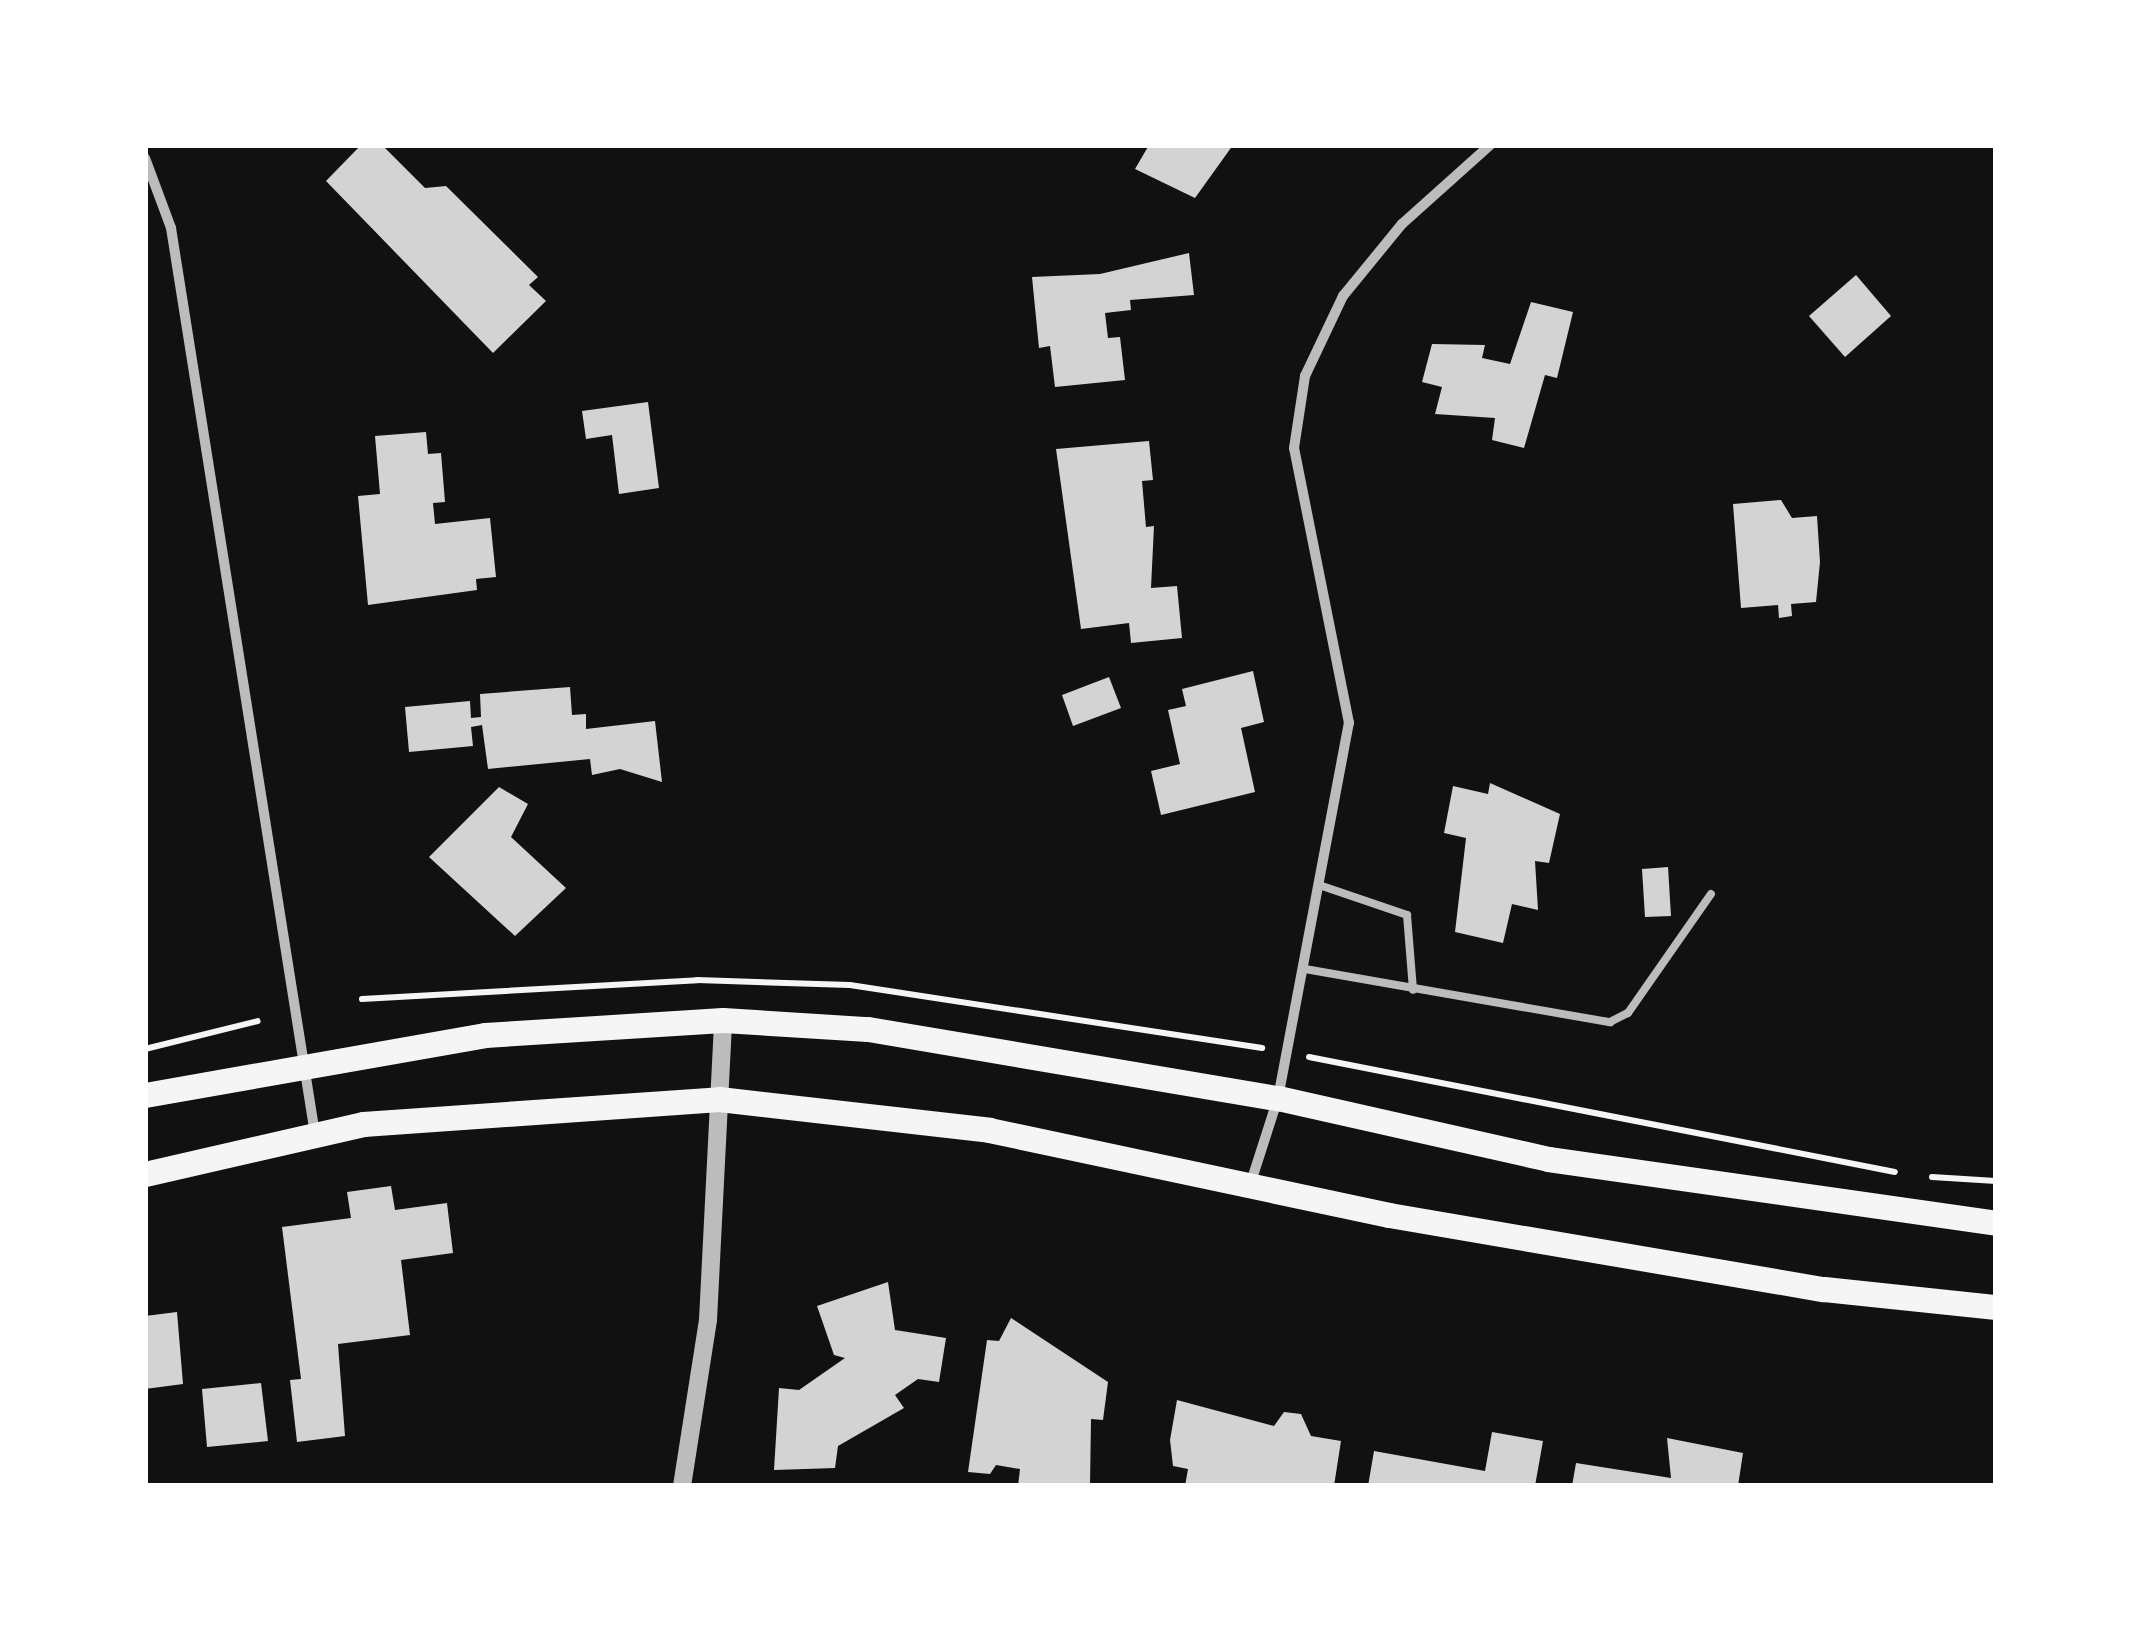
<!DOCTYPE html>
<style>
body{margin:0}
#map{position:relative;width:2141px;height:1631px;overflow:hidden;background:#111;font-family:Manrope,sans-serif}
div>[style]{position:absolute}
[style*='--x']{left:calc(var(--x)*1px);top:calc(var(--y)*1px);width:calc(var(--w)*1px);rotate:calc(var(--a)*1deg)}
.building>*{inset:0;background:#d3d3d3}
.path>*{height:6px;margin:-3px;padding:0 3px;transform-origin:3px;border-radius:3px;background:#f5f5f5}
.service>*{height:8px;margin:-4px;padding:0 4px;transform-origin:4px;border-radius:4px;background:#bcbcbc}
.minor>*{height:10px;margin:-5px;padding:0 5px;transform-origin:5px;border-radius:5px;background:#bcbcbc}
.tertiary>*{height:18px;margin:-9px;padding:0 9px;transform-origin:9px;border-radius:9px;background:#bcbcbc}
.primary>*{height:25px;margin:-12.5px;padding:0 12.5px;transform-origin:12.5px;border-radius:12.5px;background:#f5f5f5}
span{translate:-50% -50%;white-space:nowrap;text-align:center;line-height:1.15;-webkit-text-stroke:10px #fff;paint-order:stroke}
.frame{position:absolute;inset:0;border:148px solid #fff;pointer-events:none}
</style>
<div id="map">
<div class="building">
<div style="clip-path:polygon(361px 145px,382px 145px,425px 188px,446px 186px,538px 277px,529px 285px,546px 301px,493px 353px,326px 181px)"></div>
<div style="clip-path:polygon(1149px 145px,1233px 145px,1195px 198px,1135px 169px)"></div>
<div style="clip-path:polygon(1189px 253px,1194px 295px,1130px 300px,1131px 310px,1105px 313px,1108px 338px,1120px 337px,1125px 380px,1055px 387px,1050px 346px,1039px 348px,1032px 277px,1100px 274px)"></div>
<div style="clip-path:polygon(1856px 275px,1891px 316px,1845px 357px,1809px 316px)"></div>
<div style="clip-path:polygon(1531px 302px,1573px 312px,1557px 378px,1545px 375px,1524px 448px,1492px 440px,1495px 418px,1435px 414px,1442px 387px,1422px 382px,1432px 344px,1485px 345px,1482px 358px,1510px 364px)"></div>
<div style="clip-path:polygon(648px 402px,659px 488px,619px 494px,612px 435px,586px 439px,582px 411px)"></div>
<div style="clip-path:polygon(426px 432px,428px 454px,441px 453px,445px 502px,433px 503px,435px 524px,490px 518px,496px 577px,476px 579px,477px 590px,368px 605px,358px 496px,380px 494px,375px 436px)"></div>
<div style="clip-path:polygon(1149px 441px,1153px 480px,1142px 481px,1146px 527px,1154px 526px,1151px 588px,1177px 586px,1182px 638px,1131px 643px,1129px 623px,1081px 629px,1056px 449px)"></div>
<div style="clip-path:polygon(1781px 500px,1792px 518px,1817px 516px,1820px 562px,1816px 602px,1791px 604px,1792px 616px,1779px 618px,1778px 605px,1741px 608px,1733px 504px)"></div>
<div style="clip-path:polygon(1253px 671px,1264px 722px,1241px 728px,1255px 792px,1161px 815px,1151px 771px,1180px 764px,1168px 710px,1186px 706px,1182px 689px)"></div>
<div style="clip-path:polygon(1109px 677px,1121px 708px,1073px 726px,1062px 695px)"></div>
<div style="clip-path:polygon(570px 687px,572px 715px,586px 714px,586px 729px,655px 721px,662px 782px,620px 769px,592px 775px,590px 759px,488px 769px,482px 725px,471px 727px,473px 746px,409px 752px,405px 707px,470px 701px,471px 718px,481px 717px,480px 694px)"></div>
<div style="clip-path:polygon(1490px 783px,1560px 814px,1549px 863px,1535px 861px,1538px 910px,1512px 904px,1503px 943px,1455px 932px,1466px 838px,1444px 833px,1453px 786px,1488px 794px)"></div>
<div style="clip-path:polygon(499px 787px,528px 804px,511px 837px,566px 888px,515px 936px,429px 857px)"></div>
<div style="clip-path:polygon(1668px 867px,1671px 916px,1645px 917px,1642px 869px)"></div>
<div style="clip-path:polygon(391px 1186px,395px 1210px,447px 1203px,453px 1253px,401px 1260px,410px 1335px,338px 1344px,345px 1436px,297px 1442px,290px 1380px,301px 1379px,282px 1227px,351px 1218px,347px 1192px)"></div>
<div style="clip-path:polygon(888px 1282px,895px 1330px,946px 1338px,939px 1382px,918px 1379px,895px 1395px,904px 1408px,838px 1446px,835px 1468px,774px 1470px,779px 1388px,799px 1390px,845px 1358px,834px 1355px,817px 1306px)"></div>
<div style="clip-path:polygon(177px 1312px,183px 1384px,145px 1389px,145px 1316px)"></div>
<div style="clip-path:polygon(1011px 1318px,1108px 1382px,1103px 1420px,1091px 1419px,1090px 1486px,1018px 1486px,1020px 1469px,996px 1465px,990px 1474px,968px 1472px,987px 1340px,999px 1341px)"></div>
<div style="clip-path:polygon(261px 1383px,268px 1441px,207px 1447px,202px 1389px)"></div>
<div style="clip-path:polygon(1177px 1400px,1274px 1426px,1284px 1412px,1301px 1414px,1311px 1436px,1341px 1441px,1334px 1486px,1185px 1486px,1188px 1469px,1173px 1466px,1170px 1440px)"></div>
<div style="clip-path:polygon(1492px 1432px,1543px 1441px,1535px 1486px,1368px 1486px,1374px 1451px,1485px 1471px)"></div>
<div style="clip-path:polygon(1667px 1438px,1743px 1453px,1738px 1486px,1572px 1486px,1576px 1463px,1671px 1478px)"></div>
</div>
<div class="path">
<div style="--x:362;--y:999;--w:336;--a:-3.2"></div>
<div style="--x:697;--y:980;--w:153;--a:1.9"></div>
<div style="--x:850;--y:985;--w:417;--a:8.7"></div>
<div style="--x:145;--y:1049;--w:116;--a:-13.9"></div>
<div style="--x:1309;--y:1057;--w:597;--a:11.1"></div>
<div style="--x:1932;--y:1177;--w:64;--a:3.6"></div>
</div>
<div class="service">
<div style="--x:1322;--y:886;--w:90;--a:18.8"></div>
<div style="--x:1407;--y:915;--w:75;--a:85.4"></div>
<div style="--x:1305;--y:969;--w:310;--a:9.9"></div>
<div style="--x:1610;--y:1022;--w:20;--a:-27"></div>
<div style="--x:1628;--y:1013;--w:145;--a:-55.1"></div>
</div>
<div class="minor">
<div style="--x:145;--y:158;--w:75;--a:69.6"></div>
<div style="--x:171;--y:228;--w:917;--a:80.97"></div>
<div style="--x:1251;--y:1182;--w:88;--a:-72.2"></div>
<div style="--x:1278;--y:1098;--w:382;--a:-79.3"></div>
<div style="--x:1349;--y:723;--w:280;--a:-101.3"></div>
<div style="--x:1294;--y:448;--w:73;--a:-81.3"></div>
<div style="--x:1305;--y:376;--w:89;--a:-64.6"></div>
<div style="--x:1343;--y:296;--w:93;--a:-50.7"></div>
<div style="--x:1402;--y:224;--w:118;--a:-41.9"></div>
</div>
<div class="tertiary">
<div style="--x:682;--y:1486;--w:168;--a:-81.1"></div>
<div style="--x:708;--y:1320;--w:300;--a:-87.1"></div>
</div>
<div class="primary">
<div style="--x:145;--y:1095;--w:345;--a:-10"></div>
<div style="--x:485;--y:1035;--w:238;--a:-3.6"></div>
<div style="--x:723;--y:1020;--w:145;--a:3.6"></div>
<div style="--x:868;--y:1029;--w:416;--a:9.6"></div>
<div style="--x:1278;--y:1098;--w:277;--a:12.7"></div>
<div style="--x:1548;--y:1159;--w:453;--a:8.1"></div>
<div style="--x:145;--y:1174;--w:224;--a:-12.9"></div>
<div style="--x:363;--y:1124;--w:357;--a:-4"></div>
<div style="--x:719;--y:1099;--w:272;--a:6.5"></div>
<div style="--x:989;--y:1130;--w:409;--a:12"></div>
<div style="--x:1389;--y:1215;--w:441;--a:9.7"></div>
<div style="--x:1824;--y:1289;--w:173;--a:6"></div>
</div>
<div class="frame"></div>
</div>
